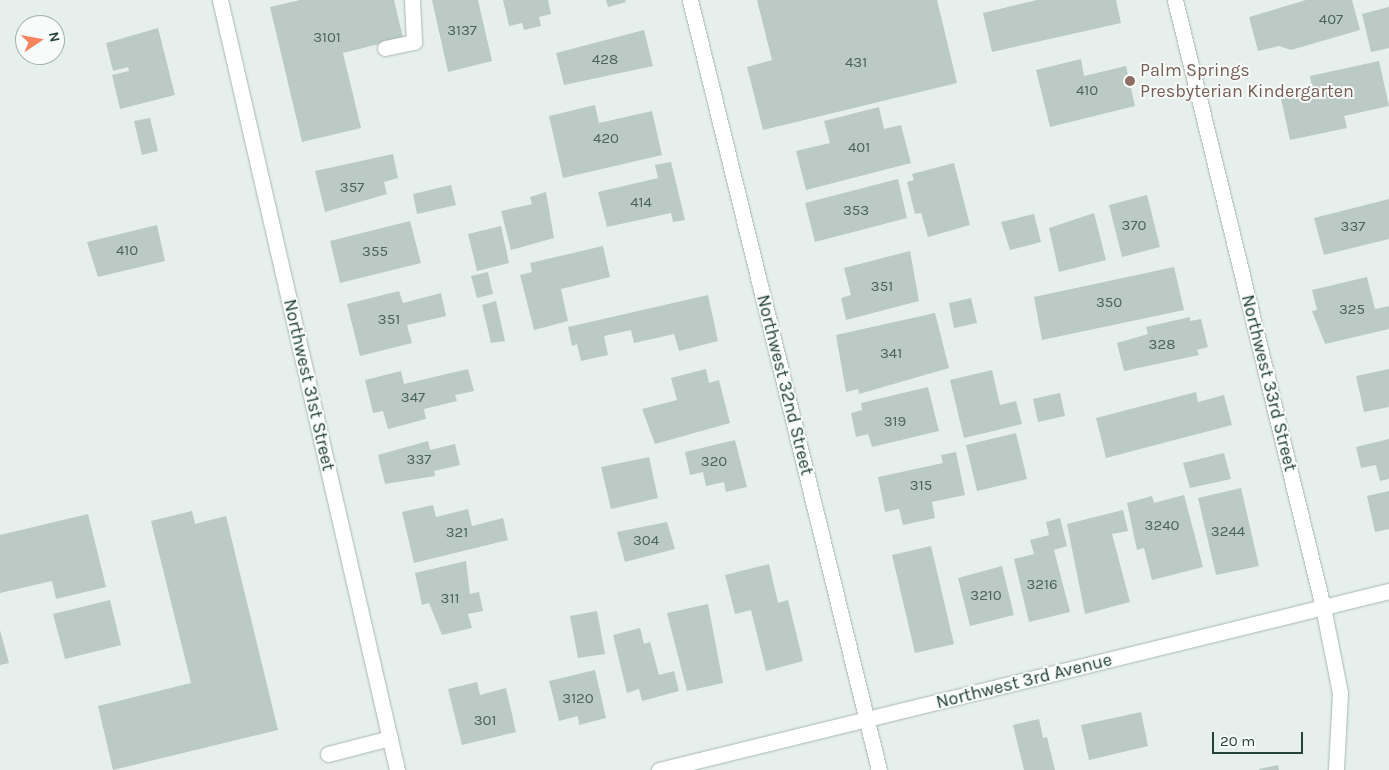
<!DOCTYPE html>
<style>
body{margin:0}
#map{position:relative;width:1389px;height:770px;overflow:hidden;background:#e6efeb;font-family:Karla,sans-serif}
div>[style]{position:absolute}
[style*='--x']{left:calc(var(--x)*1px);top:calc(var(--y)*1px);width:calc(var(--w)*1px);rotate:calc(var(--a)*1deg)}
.building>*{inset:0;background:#bbcac4}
.roads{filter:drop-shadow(0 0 1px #a8b8b2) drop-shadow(0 0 1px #a8b8b2)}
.lane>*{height:15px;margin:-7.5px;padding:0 7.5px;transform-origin:7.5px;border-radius:7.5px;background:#fff}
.street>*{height:15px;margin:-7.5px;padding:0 7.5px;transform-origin:7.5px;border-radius:7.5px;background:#fff}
.dots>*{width:14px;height:14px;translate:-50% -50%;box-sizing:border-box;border:2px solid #f7fbf9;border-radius:50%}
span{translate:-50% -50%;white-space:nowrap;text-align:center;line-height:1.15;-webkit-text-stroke:4px #f7fbf9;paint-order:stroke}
.number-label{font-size:15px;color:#4a645c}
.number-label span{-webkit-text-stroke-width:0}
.education-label{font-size:18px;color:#785e54}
.left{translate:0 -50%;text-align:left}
.street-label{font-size:18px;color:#24423a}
.north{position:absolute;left:15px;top:15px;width:50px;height:50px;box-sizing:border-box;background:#f7fbf9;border:1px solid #a3b1ad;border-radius:50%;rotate:78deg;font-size:14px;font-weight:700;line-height:20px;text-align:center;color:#24423a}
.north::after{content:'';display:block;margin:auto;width:18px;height:22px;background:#f4845f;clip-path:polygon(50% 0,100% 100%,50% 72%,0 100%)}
.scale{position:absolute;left:1212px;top:732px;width:91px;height:22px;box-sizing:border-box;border:2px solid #24423a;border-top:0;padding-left:6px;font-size:15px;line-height:18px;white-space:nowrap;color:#24423a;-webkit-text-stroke:4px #f7fbf9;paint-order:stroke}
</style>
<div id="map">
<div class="building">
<div style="clip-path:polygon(300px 0,394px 0,403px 38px,343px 53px,361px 128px,302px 142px,270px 7px)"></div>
<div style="clip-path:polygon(432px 0,478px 0,492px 61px,448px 72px)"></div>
<div style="clip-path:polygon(503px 0,548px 0,551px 14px,539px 17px,541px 26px,524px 30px,522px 23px,509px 26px)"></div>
<div style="clip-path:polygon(606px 0,625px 0,626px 2px,608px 7px)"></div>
<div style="clip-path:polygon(757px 0,937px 0,957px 83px,763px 130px,747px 67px,772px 60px)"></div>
<div style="clip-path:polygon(1037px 0,1116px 0,1121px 23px,992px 52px,983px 13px)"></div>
<div style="clip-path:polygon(1306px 0,1352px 0,1360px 30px,1291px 50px,1279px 46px,1258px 51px,1249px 17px)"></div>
<div style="clip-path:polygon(1389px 7px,1389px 48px,1371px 52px,1362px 14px)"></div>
<div style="clip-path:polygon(158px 28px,175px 95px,120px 109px,112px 75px,129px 71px,128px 67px,113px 71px,106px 43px)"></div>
<div style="clip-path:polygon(644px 30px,653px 66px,564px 85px,556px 53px)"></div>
<div style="clip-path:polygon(1081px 59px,1084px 76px,1126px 66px,1135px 106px,1050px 127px,1036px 70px)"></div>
<div style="clip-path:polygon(1379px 61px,1389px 106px,1344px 116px,1347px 128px,1290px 140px,1280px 94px,1312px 87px,1310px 76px)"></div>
<div style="clip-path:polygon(595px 105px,599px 123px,652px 111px,662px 155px,563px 178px,549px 116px)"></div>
<div style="clip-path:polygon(879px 107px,884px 129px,901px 125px,911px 163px,806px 190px,796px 151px,830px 143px,824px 121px)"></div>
<div style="clip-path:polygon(150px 118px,158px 151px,142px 155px,134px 121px)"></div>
<div style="clip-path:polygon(393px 154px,398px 178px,384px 182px,387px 194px,325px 212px,315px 171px)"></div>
<div style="clip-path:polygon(671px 162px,685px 220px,673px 222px,671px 213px,607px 227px,598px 192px,658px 178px,655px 165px)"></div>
<div style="clip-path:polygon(954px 163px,970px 225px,928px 237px,921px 213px,915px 214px,907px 182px,914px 180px,912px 174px)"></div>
<div style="clip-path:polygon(898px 179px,907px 218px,815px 242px,805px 203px)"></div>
<div style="clip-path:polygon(451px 185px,456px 205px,417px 214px,413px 194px)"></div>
<div style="clip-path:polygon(546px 192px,554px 238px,511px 250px,501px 211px,532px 204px,530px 197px)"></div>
<div style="clip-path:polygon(1147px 195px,1160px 247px,1122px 257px,1109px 205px)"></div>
<div style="clip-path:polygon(1389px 199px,1389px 239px,1324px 255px,1314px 218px)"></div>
<div style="clip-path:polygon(1094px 213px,1106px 260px,1059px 272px,1049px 228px)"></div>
<div style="clip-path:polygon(1034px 214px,1041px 242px,1010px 250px,1001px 222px)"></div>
<div style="clip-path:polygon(410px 221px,421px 263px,340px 283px,330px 241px)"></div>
<div style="clip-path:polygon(157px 225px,165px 261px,98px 277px,87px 242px)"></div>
<div style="clip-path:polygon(501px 226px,509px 263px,477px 271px,468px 234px)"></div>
<div style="clip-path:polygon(603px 246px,610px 277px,561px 289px,568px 321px,534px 330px,520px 275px,532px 272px,530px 263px)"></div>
<div style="clip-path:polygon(910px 251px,919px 301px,846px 320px,841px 298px,851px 295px,844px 268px)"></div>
<div style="clip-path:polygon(1174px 267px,1184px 310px,1042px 340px,1034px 297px)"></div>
<div style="clip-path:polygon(488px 272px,493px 294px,477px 298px,471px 276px)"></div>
<div style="clip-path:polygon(1367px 277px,1375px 309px,1389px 306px,1389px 329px,1325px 344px,1312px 311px,1317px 310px,1312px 290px)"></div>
<div style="clip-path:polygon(399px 291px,403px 303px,441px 293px,446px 316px,407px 325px,412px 343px,360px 356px,347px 304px)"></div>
<div style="clip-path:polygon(708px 295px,718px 341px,679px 351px,674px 334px,634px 343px,631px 330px,604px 336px,608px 355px,581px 361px,577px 344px,572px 346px,568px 327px)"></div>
<div style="clip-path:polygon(971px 298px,977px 323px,954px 328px,949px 303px)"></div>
<div style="clip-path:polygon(496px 301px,505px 341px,491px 343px,482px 305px)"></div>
<div style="clip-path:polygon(935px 313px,949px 368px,859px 394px,858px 389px,846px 392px,836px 335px)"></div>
<div style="clip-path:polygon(1190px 317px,1190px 321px,1201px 319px,1208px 347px,1197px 350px,1199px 355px,1124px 371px,1117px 343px,1148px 334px,1146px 327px)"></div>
<div style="clip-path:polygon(468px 369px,474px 391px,455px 395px,457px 401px,424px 409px,426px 419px,388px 429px,383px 411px,373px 413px,365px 380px,401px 371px,404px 384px)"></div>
<div style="clip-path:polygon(706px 369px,709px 383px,719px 380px,730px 423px,655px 444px,642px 409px,677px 400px,671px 378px)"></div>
<div style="clip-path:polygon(1389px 369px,1389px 407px,1364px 412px,1356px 376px)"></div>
<div style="clip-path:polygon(992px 370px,1000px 405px,1016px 401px,1022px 424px,964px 438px,950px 380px)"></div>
<div style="clip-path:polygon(928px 387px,939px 431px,872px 447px,868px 434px,856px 437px,851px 413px,862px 410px,861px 403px)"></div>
<div style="clip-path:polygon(1196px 392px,1198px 402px,1224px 395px,1232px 425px,1106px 458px,1096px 418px)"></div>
<div style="clip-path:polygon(1060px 393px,1065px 416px,1038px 422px,1033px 399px)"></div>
<div style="clip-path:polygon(1016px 433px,1027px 479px,977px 491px,966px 445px)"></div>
<div style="clip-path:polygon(1389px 439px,1389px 479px,1380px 481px,1376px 465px,1361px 468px,1356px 447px)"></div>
<div style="clip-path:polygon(735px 440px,747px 487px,726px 492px,724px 482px,706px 486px,703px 472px,690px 475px,685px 452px)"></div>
<div style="clip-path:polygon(428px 441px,430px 450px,455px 444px,460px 465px,434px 471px,435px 476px,385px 484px,378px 455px)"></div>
<div style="clip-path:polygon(956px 452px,965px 495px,932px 502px,935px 518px,903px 525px,899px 509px,885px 512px,878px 477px,943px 463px,941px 455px)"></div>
<div style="clip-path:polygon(1224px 453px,1231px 479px,1190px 488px,1183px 463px)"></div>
<div style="clip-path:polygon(649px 457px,658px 498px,611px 509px,601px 467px)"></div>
<div style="clip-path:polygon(1241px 488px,1259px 566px,1216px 575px,1198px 498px)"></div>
<div style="clip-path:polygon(1389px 491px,1389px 529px,1375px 532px,1367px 496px)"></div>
<div style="clip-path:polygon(1184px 495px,1203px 567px,1152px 580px,1144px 548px,1137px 550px,1127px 503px,1152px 496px,1154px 503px)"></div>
<div style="clip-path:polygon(433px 505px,436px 517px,468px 509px,472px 526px,503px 518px,508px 540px,414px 563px,402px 512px)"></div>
<div style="clip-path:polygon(1123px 510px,1128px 531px,1112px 534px,1130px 602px,1085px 614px,1067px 524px)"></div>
<div style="clip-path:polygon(192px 511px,195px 524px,226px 516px,278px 730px,113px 770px,98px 706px,191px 683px,151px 521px)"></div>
<div style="clip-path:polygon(88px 514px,106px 587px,56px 599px,52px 581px,0 593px,0 535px)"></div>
<div style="clip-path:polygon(1060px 518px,1067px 546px,1054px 550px,1070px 612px,1029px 622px,1014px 559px,1034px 554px,1030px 540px,1049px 535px,1046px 522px)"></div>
<div style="clip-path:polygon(667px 522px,675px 549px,625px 562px,617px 532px)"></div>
<div style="clip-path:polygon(931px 546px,954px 644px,915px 653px,892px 555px)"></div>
<div style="clip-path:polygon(466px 561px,470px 594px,479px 592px,483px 611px,468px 614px,472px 628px,442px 635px,429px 603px,422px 605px,415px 573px)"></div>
<div style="clip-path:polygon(769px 564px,778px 603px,788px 600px,803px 661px,766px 671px,751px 610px,735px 614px,725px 575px)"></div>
<div style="clip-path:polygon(1002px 566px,1014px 615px,970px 626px,958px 578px)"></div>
<div style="clip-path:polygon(110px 600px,121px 645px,65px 659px,53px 614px)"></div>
<div style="clip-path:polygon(708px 604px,723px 683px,687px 691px,667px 613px)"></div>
<div style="clip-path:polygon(597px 611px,605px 654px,578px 658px,570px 616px)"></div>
<div style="clip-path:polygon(640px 628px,644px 644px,650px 642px,659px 675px,674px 671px,679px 691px,642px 701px,639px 689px,627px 693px,613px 635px)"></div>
<div style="clip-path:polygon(0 630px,9px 663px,0 665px)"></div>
<div style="clip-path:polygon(595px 670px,606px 718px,579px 725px,578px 716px,559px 721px,549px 681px)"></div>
<div style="clip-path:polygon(477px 682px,480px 695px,506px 688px,516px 732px,462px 745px,448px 689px)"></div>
<div style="clip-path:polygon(1141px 712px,1148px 746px,1089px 760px,1081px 725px)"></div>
<div style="clip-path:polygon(1039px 719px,1043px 738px,1047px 737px,1055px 770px,1024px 770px,1013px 725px)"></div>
<div style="clip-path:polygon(1278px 765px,1279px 770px,1259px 770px,1259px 769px)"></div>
</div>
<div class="roads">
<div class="lane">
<div style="--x:385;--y:48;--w:30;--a:-12"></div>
<div style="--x:414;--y:42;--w:42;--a:-92.7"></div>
<div style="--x:328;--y:754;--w:64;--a:-14.5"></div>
</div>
<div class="street">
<div style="--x:220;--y:0;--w:790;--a:77.05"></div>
<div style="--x:690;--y:0;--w:793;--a:76.21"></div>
<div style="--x:1175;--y:0;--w:625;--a:76.3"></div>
<div style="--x:1323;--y:607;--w:88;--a:78.8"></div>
<div style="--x:1340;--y:693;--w:77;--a:93"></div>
<div style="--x:659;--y:770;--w:752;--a:-13.78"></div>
</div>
</div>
<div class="dots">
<div style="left:1130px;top:81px;background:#8d6e63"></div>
</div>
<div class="number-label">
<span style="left:1331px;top:20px">407</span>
<span style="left:462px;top:31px">3137</span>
<span style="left:327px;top:38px">3101</span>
<span style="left:605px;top:60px">428</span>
<span style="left:856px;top:63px">431</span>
<span style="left:1087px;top:91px">410</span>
<span style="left:606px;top:139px">420</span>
<span style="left:859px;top:148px">401</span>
<span style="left:352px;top:188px">357</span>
<span style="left:641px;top:203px">414</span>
<span style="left:856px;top:211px">353</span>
<span style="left:1134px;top:226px">370</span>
<span style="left:1353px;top:227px">337</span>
<span style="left:127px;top:251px">410</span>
<span style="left:375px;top:252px">355</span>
<span style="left:882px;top:287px">351</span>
<span style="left:1109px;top:303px">350</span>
<span style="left:1352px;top:310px">325</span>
<span style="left:389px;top:320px">351</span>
<span style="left:1162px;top:345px">328</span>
<span style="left:891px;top:354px">341</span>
<span style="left:413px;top:398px">347</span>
<span style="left:895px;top:422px">319</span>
<span style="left:419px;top:460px">337</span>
<span style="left:714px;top:462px">320</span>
<span style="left:921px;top:486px">315</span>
<span style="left:1162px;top:526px">3240</span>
<span style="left:1228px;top:532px">3244</span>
<span style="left:457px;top:533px">321</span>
<span style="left:646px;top:541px">304</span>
<span style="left:1042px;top:585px">3216</span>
<span style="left:986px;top:596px">3210</span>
<span style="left:450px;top:599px">311</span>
<span style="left:578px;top:699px">3120</span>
<span style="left:485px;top:721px">301</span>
</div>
<div class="education-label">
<span class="left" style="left:1140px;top:81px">Palm Springs<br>Presbyterian Kindergarten</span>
</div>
<div class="street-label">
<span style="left:1269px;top:383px;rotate:76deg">Northwest 33rd Street</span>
<span style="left:309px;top:385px;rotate:77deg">Northwest 31st Street</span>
<span style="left:785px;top:385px;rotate:76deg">Northwest 32nd Street</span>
<span style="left:1024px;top:681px;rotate:-14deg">Northwest 3rd Avenue</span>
</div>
<div class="north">N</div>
<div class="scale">20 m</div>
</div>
